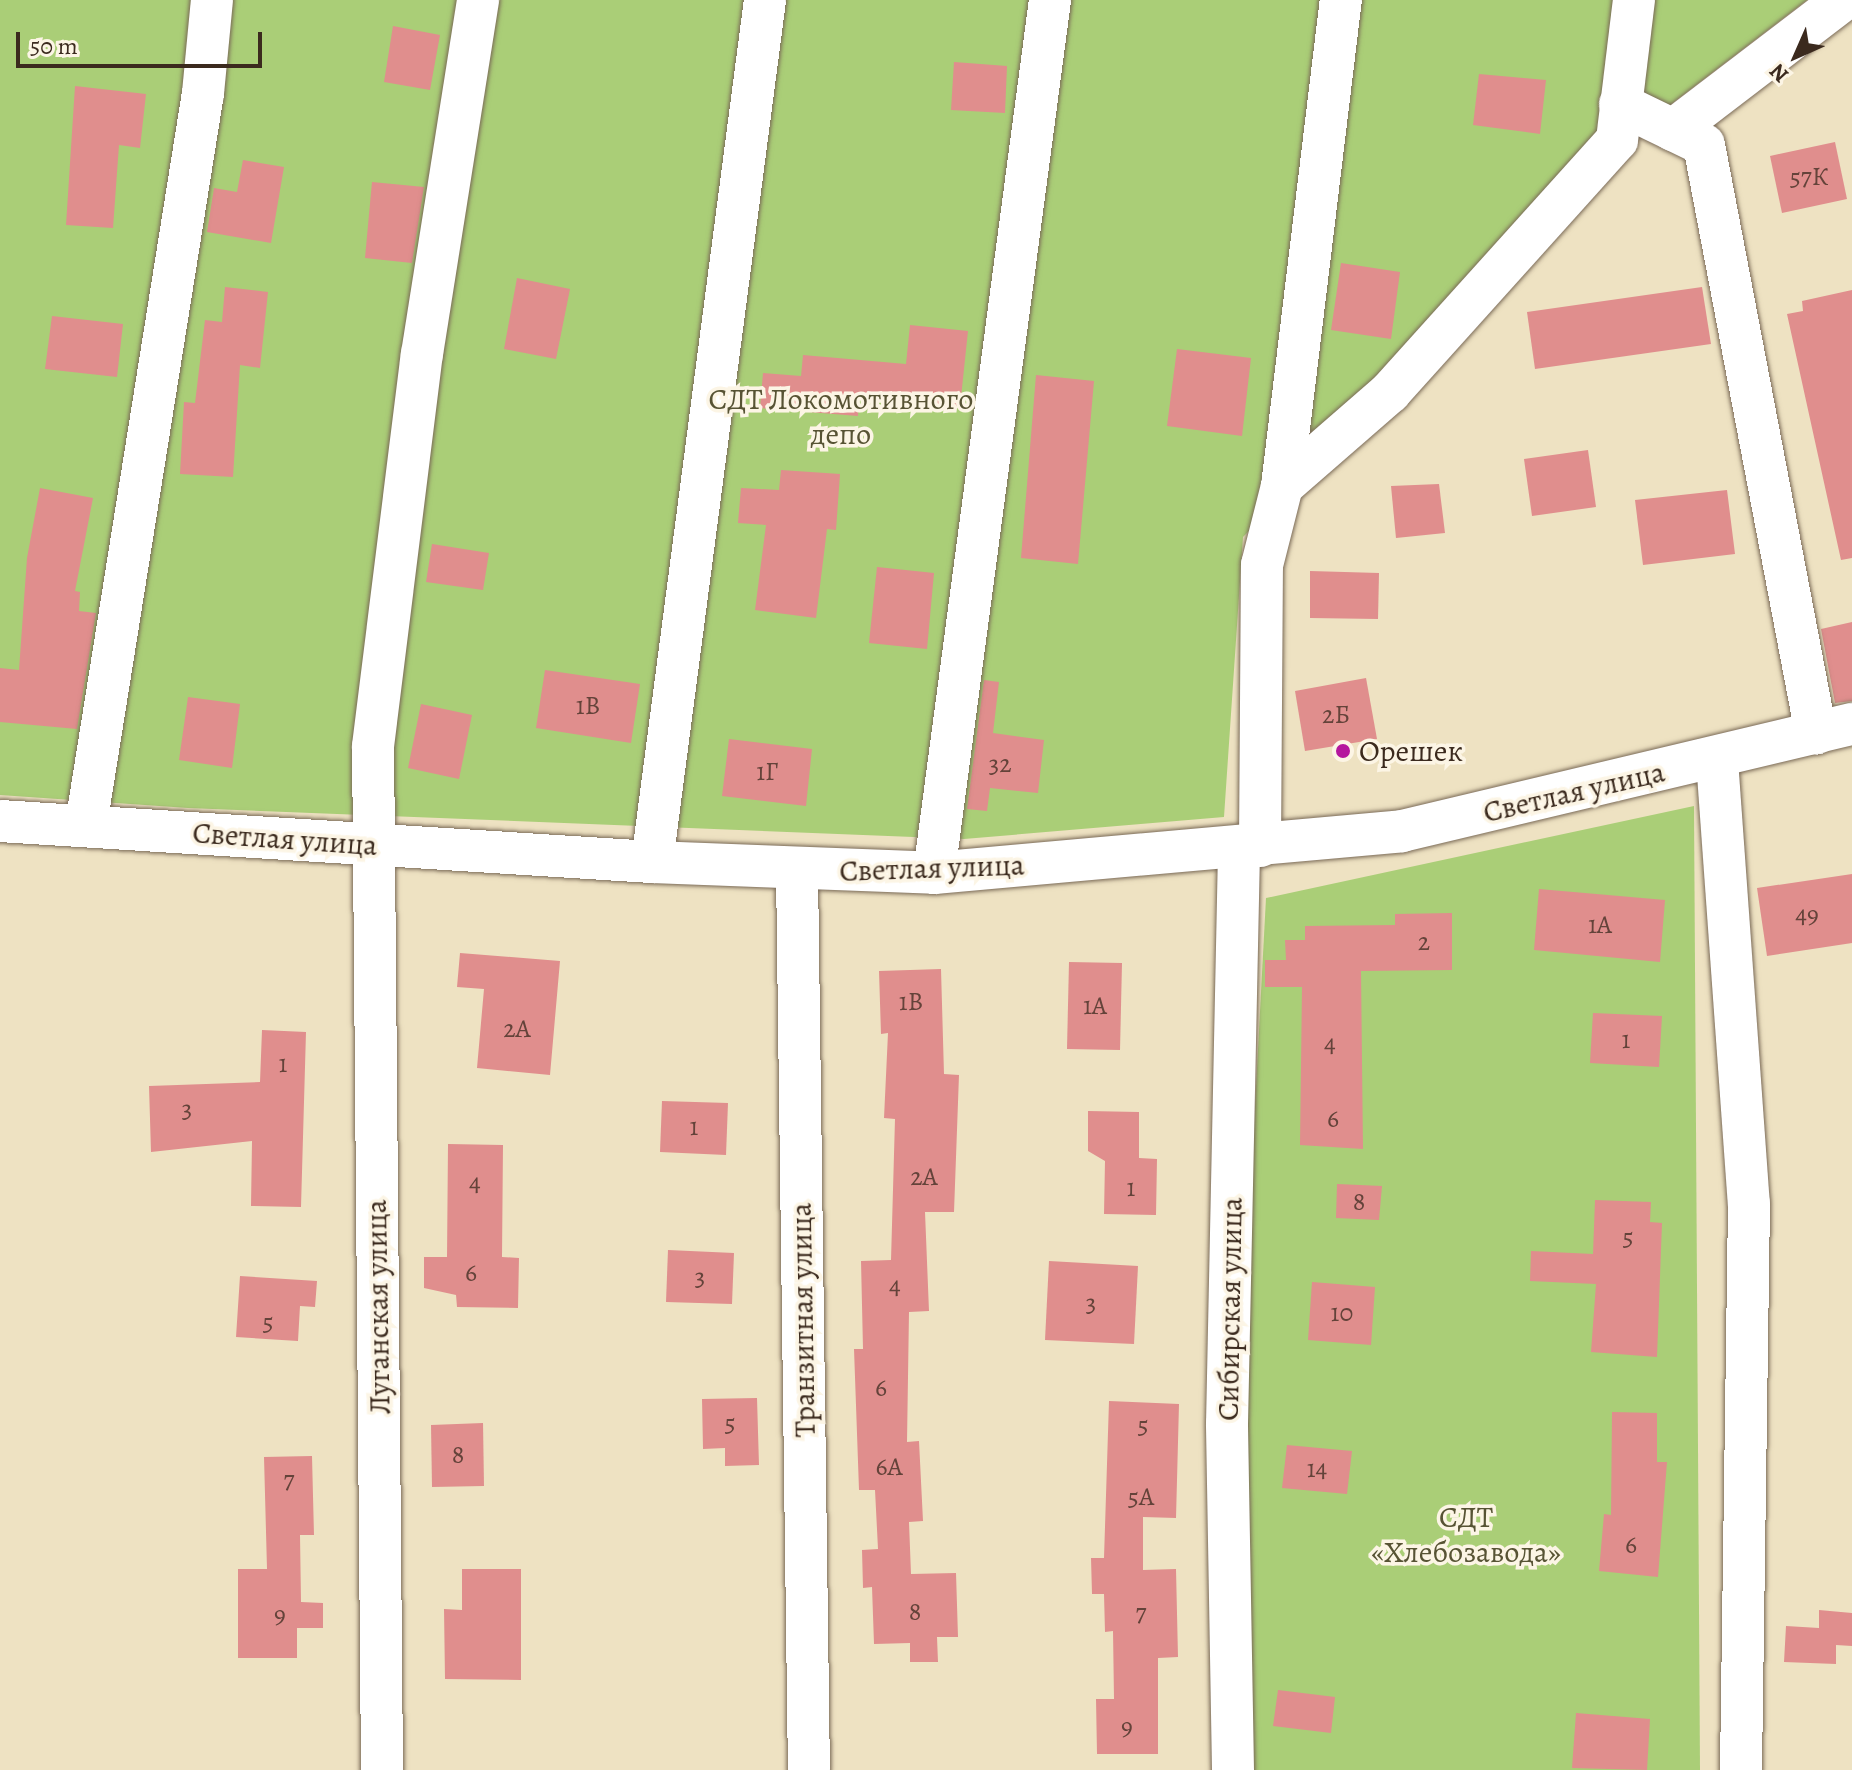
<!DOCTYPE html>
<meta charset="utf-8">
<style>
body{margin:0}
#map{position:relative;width:1852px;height:1770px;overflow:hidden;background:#eee2c2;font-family:Alegreya,serif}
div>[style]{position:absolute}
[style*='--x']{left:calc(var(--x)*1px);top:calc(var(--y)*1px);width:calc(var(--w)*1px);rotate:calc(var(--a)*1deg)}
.green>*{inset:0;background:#aace77}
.building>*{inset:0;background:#e08e8d}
.roads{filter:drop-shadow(0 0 2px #7a6a57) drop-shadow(0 0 2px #7a6a57)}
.minor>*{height:42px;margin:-21px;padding:0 21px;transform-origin:21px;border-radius:21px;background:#fff}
.dots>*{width:22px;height:22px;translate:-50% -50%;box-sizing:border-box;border:4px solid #fcf5e5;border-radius:50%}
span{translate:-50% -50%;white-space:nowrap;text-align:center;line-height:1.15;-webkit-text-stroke:7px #fcf5e5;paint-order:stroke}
.number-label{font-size:26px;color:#64433a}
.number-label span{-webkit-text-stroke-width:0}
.park-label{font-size:30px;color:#575334}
.poi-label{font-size:30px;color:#3b2a1e}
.left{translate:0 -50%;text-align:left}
.street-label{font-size:30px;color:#3b2a1e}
.north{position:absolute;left:1756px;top:16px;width:80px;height:80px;-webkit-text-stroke:6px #fcf5e5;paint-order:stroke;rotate:225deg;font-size:22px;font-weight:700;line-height:32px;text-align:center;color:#3b2a1e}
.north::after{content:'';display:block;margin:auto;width:28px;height:36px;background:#3b2a1e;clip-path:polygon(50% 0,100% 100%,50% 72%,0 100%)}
.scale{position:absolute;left:16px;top:32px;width:246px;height:36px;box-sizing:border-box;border:4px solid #3b2a1e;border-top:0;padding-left:10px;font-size:24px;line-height:28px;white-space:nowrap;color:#3b2a1e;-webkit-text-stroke:6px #fcf5e5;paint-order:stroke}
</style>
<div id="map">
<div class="green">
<div style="clip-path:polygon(0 0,1807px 0,1670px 105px,1243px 537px,1224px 817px,964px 839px,188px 808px,0 795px)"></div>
<div style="clip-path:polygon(1694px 806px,1700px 1770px,1220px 1770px,1266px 898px)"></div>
</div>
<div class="building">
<div style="clip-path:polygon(393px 26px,440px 35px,430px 90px,384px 82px)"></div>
<div style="clip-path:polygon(954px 62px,1007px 66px,1005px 113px,951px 110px)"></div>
<div style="clip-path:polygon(1479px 74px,1546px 80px,1540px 134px,1473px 125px)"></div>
<div style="clip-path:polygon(75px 86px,146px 94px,140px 148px,119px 145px,113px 228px,66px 225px)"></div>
<div style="clip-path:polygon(1835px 142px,1847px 199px,1782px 213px,1770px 156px)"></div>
<div style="clip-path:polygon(243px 160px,284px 167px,271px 243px,207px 232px,214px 188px,237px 192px)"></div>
<div style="clip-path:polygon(372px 182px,424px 187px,412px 263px,365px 258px)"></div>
<div style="clip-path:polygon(1341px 263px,1400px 272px,1391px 339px,1331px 330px)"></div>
<div style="clip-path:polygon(517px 278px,570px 289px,556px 359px,504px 349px)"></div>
<div style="clip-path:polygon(225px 287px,268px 292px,260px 368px,240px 365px,233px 477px,180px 474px,184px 402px,195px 403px,205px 320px,222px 322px)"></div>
<div style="clip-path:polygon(1702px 287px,1711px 344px,1535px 369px,1527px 312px)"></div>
<div style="clip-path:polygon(1852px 290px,1852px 558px,1841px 560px,1787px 314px,1803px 311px,1802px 301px)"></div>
<div style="clip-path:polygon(52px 316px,123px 324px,117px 377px,45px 369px)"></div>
<div style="clip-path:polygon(910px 325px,968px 331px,960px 407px,859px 397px,858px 416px,760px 408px,763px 373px,801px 376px,803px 355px,906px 364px)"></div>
<div style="clip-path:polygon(1177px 349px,1251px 358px,1242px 436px,1167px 426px)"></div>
<div style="clip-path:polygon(1036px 375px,1094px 381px,1078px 564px,1021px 558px)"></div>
<div style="clip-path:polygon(1588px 450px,1596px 507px,1532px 516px,1524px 459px)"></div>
<div style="clip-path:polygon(781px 470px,840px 474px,836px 530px,827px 529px,816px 618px,755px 610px,766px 525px,738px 523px,741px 488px,779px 490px)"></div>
<div style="clip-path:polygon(1439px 484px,1445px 533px,1396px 538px,1391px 486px)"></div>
<div style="clip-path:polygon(40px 488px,93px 498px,75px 591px,80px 592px,79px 611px,96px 613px,77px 729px,0 722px,0 668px,19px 670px,27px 558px)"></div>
<div style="clip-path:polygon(1727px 490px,1735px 554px,1643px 565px,1635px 500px)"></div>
<div style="clip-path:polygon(432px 544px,489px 553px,483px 590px,426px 582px)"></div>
<div style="clip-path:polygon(877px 567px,934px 573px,927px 649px,869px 643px)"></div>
<div style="clip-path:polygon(1310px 571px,1379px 573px,1378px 619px,1310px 618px)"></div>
<div style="clip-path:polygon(1852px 622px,1852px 701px,1835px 703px,1821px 629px)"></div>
<div style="clip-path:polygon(545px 670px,640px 684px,631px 743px,536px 728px)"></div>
<div style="clip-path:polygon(1366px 678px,1377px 739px,1305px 751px,1295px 691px)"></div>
<div style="clip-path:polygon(984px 680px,999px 682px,993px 733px,1044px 740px,1038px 793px,990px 788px,987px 811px,967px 809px)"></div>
<div style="clip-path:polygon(188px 697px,240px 704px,232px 768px,179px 760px)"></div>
<div style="clip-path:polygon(421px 704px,472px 715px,459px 779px,408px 768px)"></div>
<div style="clip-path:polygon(729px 739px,812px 749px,806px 806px,722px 796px)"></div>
<div style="clip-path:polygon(1852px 874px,1852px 943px,1767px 956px,1757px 888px)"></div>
<div style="clip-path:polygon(1539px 889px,1665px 900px,1660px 962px,1534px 950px)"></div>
<div style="clip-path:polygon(1452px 913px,1452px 970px,1361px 971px,1363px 1149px,1300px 1145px,1302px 987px,1265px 987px,1265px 960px,1286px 960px,1285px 940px,1305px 940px,1305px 926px,1395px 925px,1395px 914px)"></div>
<div style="clip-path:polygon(460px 953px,560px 961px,550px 1075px,477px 1068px,484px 989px,457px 987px)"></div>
<div style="clip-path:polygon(1069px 962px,1122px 963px,1120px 1050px,1067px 1049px)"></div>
<div style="clip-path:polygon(941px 969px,944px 1074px,959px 1075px,954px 1212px,925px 1212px,929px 1311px,909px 1312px,907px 1442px,919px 1441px,923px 1521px,909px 1522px,911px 1574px,956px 1573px,958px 1637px,937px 1637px,938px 1662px,910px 1662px,910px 1643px,874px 1644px,872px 1587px,863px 1588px,862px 1550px,878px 1549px,875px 1490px,859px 1490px,854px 1349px,863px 1349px,861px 1261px,891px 1260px,895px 1119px,884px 1118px,888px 1033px,881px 1034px,879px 971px)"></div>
<div style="clip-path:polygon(1593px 1013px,1662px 1016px,1659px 1067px,1590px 1063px)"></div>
<div style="clip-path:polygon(262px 1030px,306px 1032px,301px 1207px,251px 1206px,252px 1141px,151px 1152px,149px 1086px,260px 1082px)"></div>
<div style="clip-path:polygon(662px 1101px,728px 1103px,726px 1155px,660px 1152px)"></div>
<div style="clip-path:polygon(1088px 1111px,1139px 1112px,1139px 1158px,1157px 1159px,1156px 1215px,1104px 1214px,1105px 1161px,1088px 1151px)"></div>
<div style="clip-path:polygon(448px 1144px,503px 1145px,502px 1257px,519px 1258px,518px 1308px,457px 1307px,456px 1295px,424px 1288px,424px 1257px,447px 1257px)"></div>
<div style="clip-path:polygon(1337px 1184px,1382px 1186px,1379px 1220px,1336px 1218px)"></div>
<div style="clip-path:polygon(1595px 1200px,1651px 1202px,1650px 1222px,1662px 1223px,1657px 1357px,1591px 1352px,1596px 1284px,1530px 1281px,1531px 1251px,1593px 1254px)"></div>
<div style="clip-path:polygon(668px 1250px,734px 1253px,732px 1304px,666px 1302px)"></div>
<div style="clip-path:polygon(1049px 1261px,1138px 1266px,1134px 1344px,1045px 1340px)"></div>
<div style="clip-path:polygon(240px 1276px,317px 1281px,315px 1307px,300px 1306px,298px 1341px,236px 1337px)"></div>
<div style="clip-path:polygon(1312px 1282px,1375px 1287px,1371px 1345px,1308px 1340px)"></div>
<div style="clip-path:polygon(757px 1398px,759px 1465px,725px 1466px,725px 1448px,703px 1449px,702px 1399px)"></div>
<div style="clip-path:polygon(1109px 1401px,1179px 1404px,1176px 1518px,1143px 1517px,1143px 1570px,1176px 1569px,1178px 1657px,1158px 1658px,1158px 1754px,1097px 1754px,1096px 1699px,1114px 1699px,1113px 1631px,1105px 1632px,1104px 1594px,1092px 1594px,1091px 1558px,1104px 1558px)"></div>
<div style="clip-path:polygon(1612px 1412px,1657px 1413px,1657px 1462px,1667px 1462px,1658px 1577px,1599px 1571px,1604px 1514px,1611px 1515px)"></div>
<div style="clip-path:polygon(483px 1423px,484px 1486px,432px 1487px,431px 1425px)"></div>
<div style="clip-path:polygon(1287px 1445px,1352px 1451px,1347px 1494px,1282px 1488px)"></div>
<div style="clip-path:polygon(312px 1456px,314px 1535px,300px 1535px,301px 1602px,323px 1603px,323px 1628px,297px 1628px,297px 1658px,238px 1658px,238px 1569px,267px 1569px,264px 1457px)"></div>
<div style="clip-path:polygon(462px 1569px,521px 1569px,521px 1680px,445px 1679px,444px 1609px,462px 1610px)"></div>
<div style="clip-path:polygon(1819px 1610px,1852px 1613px,1852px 1646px,1836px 1645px,1836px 1664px,1784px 1662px,1786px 1626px,1819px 1628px)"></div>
<div style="clip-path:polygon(1278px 1690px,1335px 1697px,1331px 1733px,1273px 1726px)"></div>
<div style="clip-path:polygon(1576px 1713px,1650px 1719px,1647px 1770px,1572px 1768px)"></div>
</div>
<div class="roads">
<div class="minor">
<div style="--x:1620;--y:104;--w:93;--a:26"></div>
<div style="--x:1704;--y:145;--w:599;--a:79.22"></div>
<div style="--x:1673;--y:130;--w:214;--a:-37.4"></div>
<div style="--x:1282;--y:486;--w:490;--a:-83.1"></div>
<div style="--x:1717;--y:760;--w:444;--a:85.9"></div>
<div style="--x:1749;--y:1203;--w:567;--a:90.81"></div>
<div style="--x:0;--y:821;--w:653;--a:3.6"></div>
<div style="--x:652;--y:862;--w:282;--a:2.2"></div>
<div style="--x:934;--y:873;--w:470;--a:-5.1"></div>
<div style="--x:1402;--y:831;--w:463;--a:-13.4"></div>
<div style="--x:86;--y:825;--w:741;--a:-80.92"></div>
<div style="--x:203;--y:93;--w:93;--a:-84.5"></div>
<div style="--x:1260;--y:846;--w:281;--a:-89.6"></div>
<div style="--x:1262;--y:565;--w:81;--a:-75.8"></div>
<div style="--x:1282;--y:486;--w:143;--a:-41"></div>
<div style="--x:1390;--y:392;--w:339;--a:-48"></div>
<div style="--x:1617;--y:140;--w:141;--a:-83.1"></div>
<div style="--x:652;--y:862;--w:869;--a:-82.53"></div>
<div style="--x:797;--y:870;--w:900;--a:89.24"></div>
<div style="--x:934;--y:873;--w:881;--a:-82.43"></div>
<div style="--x:382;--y:1770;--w:1024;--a:-90.5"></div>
<div style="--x:373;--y:746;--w:395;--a:-82.9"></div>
<div style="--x:422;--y:354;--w:358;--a:-81"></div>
<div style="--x:1233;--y:1770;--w:346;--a:-91"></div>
<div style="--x:1227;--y:1424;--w:575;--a:-88.8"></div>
</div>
</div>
<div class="dots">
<div style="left:1343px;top:751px;background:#b5179e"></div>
</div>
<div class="number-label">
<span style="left:1809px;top:177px">57К</span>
<span style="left:588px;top:706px">1В</span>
<span style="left:1336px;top:715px">2Б</span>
<span style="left:1000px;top:764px">32</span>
<span style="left:767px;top:772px">1Г</span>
<span style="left:1807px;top:915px">49</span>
<span style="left:1600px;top:925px">1А</span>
<span style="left:1424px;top:942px">2</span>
<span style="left:911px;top:1002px">1В</span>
<span style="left:1095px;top:1006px">1А</span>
<span style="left:517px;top:1029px">2А</span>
<span style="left:1626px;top:1040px">1</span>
<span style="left:1330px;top:1044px">4</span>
<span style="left:283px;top:1064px">1</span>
<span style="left:187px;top:1109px">3</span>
<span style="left:1333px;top:1119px">6</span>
<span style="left:694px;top:1127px">1</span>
<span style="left:924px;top:1177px">2А</span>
<span style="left:475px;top:1183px">4</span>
<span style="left:1131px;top:1188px">1</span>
<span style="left:1359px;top:1202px">8</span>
<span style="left:1628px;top:1237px">5</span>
<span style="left:471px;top:1273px">6</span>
<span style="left:700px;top:1277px">3</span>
<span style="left:895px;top:1286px">4</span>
<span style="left:1091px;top:1303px">3</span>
<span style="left:1342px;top:1313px">10</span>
<span style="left:268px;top:1322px">5</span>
<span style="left:881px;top:1388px">6</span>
<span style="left:730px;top:1423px">5</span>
<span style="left:1143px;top:1425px">5</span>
<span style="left:458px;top:1455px">8</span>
<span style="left:889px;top:1467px">6А</span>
<span style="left:1317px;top:1469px">14</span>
<span style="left:289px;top:1480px">7</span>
<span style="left:1141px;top:1497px">5А</span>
<span style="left:1631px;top:1545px">6</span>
<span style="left:915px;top:1612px">8</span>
<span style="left:1141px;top:1613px">7</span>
<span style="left:280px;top:1615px">9</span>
<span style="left:1127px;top:1727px">9</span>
</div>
<div class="park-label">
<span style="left:841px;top:416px">СДТ Локомотивного<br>депо</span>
<span style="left:1466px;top:1534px">СДТ<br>«Хлебозавода»</span>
</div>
<div class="poi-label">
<span class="left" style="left:1359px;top:751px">Орешек</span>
</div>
<div class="street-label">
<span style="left:1574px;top:792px;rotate:-13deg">Светлая улица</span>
<span style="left:285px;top:839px;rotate:4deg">Светлая улица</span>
<span style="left:932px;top:868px;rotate:-2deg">Светлая улица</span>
<span style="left:378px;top:1307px;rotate:-91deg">Луганская улица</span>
<span style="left:1230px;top:1309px;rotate:-89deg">Сибирская улица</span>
<span style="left:803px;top:1320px;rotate:-91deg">Транзитная улица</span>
</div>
<div class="north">N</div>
<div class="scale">50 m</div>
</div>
